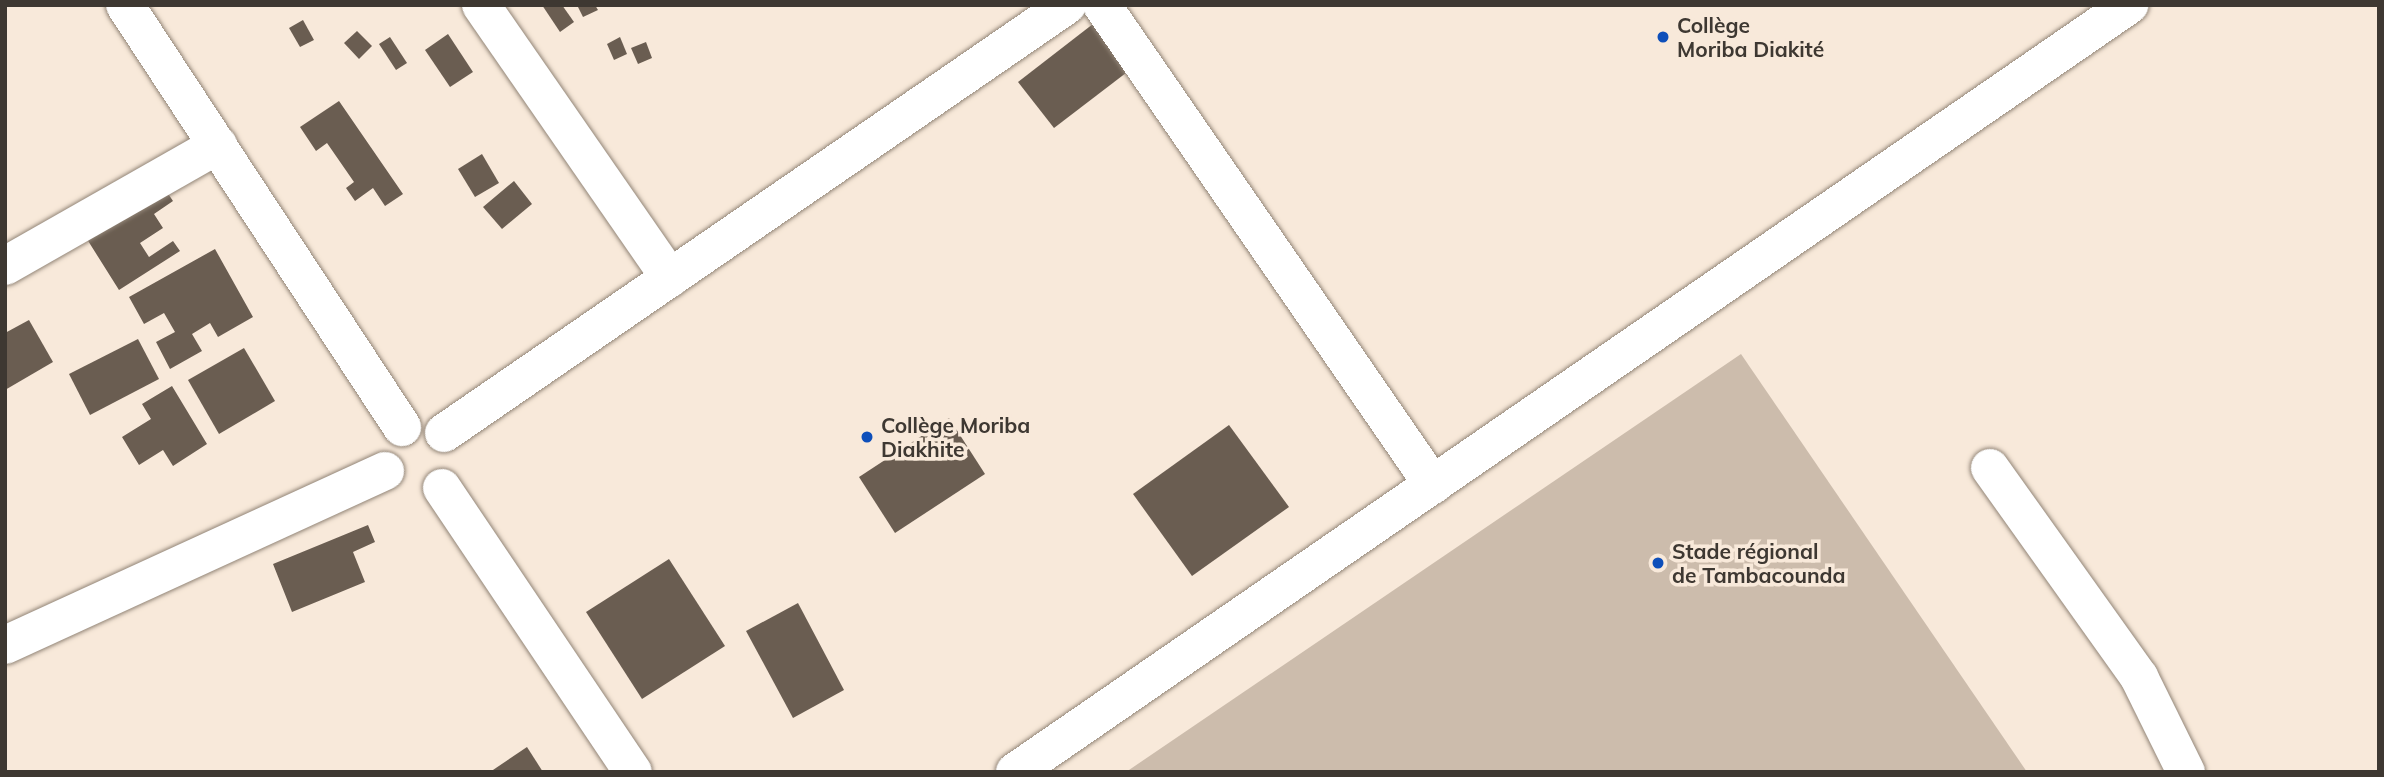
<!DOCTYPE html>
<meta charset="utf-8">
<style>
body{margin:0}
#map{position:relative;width:2384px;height:777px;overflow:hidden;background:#f8e9da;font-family:Mulish,sans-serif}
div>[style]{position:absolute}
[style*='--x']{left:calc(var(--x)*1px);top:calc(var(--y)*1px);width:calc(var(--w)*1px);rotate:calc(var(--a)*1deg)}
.green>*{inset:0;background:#ccbcac}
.building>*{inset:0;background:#6a5d51}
.roads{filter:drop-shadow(0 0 2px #928577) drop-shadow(0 0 2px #928577)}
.minor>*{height:38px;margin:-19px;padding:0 19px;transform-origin:19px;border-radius:19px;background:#fff}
.dots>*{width:19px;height:19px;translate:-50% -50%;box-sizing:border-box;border:4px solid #f8e9da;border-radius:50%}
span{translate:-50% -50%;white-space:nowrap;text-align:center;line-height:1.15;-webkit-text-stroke:7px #f8e9da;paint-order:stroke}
.poi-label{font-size:21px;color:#3e3832;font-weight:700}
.left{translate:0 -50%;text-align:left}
.frame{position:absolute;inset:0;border:7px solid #3e3832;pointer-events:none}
</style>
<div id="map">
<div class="green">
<div style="clip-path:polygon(1741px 354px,2027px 772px,1126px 772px)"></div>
</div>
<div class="building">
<div style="clip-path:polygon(542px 5px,562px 5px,574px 22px,560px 32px)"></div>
<div style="clip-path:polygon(577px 5px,595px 5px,598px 10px,583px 17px)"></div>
<div style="clip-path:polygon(1102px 17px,1139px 63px,1054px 128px,1018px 82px)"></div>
<div style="clip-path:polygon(303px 20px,314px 40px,300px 47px,289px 28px)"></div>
<div style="clip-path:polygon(357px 31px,372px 46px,359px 59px,344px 43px)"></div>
<div style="clip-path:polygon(448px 34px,473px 72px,450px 87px,425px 50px)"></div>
<div style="clip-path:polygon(390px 37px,407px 63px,396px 70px,379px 44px)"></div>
<div style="clip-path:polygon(620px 37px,627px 54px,614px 60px,607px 44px)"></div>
<div style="clip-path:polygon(646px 42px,652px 58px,638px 64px,631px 48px)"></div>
<div style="clip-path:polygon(339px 101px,403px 194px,385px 206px,373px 188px,355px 201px,346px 188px,354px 182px,327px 143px,316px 151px,300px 127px)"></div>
<div style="clip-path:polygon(482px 154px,499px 183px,475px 197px,458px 169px)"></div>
<div style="clip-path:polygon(514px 181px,532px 204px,502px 229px,483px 207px)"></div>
<div style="clip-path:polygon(163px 186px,173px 201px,154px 214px,163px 228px,140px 243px,149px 257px,173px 241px,180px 251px,119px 290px,85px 236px)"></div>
<div style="clip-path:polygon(215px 249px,253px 317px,218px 337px,210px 323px,192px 334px,202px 351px,170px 369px,156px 342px,175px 332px,164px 313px,144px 324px,129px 297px)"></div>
<div style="clip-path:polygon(29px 320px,53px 362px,5px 390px,5px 333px)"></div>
<div style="clip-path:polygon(138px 339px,159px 379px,90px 415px,69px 374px)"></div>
<div style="clip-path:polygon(244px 348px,275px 401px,219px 434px,188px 380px)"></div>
<div style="clip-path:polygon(172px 386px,207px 444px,173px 466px,163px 450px,139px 465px,122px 437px,151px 419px,142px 404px)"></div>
<div style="clip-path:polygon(949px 418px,985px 474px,895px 533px,859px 477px)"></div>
<div style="clip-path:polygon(1229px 425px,1289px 507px,1192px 576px,1133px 494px)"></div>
<div style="clip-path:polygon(368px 525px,375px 542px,353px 552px,365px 582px,292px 612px,273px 564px)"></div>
<div style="clip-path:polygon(669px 559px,725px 646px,642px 699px,586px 612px)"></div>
<div style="clip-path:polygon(798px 603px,844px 690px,793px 718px,746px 631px)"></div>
<div style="clip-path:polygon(527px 747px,543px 772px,490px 772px)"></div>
</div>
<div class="roads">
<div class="minor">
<div style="--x:125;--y:5;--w:505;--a:56.72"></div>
<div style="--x:481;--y:5;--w:332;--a:55.3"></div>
<div style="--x:1102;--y:5;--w:583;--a:55.41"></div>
<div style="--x:5;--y:266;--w:245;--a:-29.6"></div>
<div style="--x:444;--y:433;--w:756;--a:-34.49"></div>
<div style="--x:1990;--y:468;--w:257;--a:54.5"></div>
<div style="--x:2139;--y:677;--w:106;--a:63.7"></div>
<div style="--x:442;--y:488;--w:342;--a:56.1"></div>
<div style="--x:5;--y:645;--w:418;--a:-24.6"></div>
<div style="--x:1015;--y:772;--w:1353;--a:-34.55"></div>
</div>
</div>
<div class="dots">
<div style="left:1663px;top:37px;background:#0e4fba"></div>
<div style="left:867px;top:437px;background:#0e4fba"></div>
<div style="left:1658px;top:563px;background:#0e4fba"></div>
</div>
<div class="poi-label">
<span class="left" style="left:1677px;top:37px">Collège<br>Moriba Diakité</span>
<span class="left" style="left:881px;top:437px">Collège Moriba<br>Diakhite</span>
<span class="left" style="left:1672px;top:563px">Stade régional<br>de Tambacounda</span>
</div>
<div class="frame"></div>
</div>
